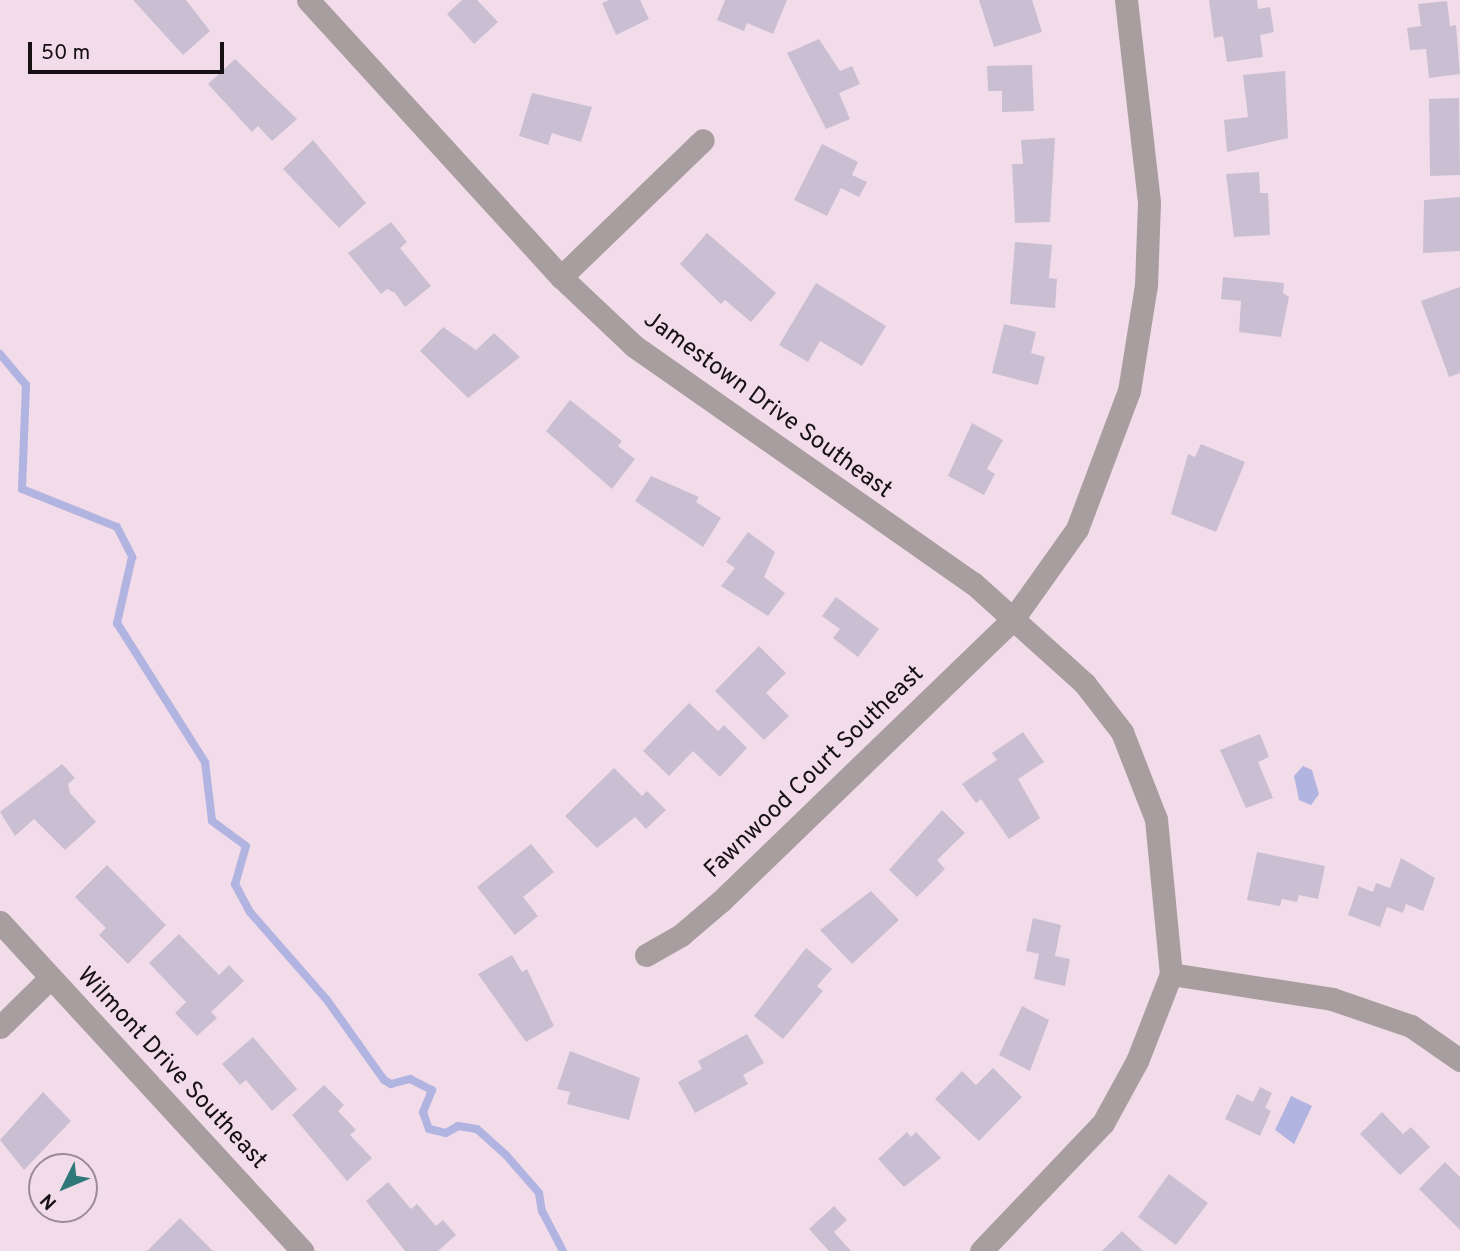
<!DOCTYPE html>
<style>
body{margin:0}
#map{position:relative;width:1460px;height:1251px;overflow:hidden;background:#f2dce9;font-family:Overpass,sans-serif}
div>[style]{position:absolute}
[style*='--x']{left:calc(var(--x)*1px);top:calc(var(--y)*1px);width:calc(var(--w)*1px);rotate:calc(var(--a)*1deg)}
.water>*{inset:0;background:#b1b3e0}
.stream>*{height:8px;margin:-4px;padding:0 4px;transform-origin:4px;border-radius:4px;background:#b1b3e0}
.building>*{inset:0;background:#cabfd2}
.street>*{height:23px;margin:-11.5px;padding:0 11.5px;transform-origin:11.5px;border-radius:11.5px;background:#a99e9f}
span{translate:-50% -50%;white-space:nowrap;text-align:center;line-height:1.15;-webkit-text-stroke:7px #f2dce9;paint-order:stroke}
.street-label{font-size:24px;color:#171015}
.north{position:absolute;left:28px;top:1153px;width:70px;height:70px;box-sizing:border-box;background:#f2dce9;border:2px solid #9a8a94;border-radius:50%;rotate:227deg;font-size:19px;font-weight:700;line-height:28px;text-align:center;color:#171015}
.north::after{content:'';display:block;margin:auto;width:24px;height:32px;background:#2e7879;clip-path:polygon(50% 0,100% 100%,50% 72%,0 100%)}
.scale{position:absolute;left:28px;top:42px;width:196px;height:32px;box-sizing:border-box;border:4px solid #171015;border-top:0;padding-left:9px;font-size:21px;line-height:24px;white-space:nowrap;color:#171015;-webkit-text-stroke:5px #f2dce9;paint-order:stroke}
</style>
<div id="map">
<div class="water">
<div style="clip-path:polygon(1303px 766px,1312px 770px,1319px 794px,1311px 805px,1299px 800px,1294px 776px)"></div>
<div style="clip-path:polygon(1291px 1096px,1312px 1106px,1294px 1144px,1275px 1130px)"></div>
</div>
<div class="stream">
<div style="--x:0;--y:354;--w:40;--a:50"></div>
<div style="--x:26;--y:385;--w:104;--a:92.2"></div>
<div style="--x:22;--y:489;--w:102;--a:21.8"></div>
<div style="--x:117;--y:527;--w:34;--a:63"></div>
<div style="--x:132;--y:557;--w:68;--a:102.8"></div>
<div style="--x:117;--y:623;--w:165;--a:57.7"></div>
<div style="--x:205;--y:762;--w:59;--a:83.2"></div>
<div style="--x:212;--y:821;--w:42;--a:36.3"></div>
<div style="--x:246;--y:846;--w:40;--a:106"></div>
<div style="--x:235;--y:884;--w:32;--a:62"></div>
<div style="--x:250;--y:912;--w:117;--a:48.8"></div>
<div style="--x:327;--y:1000;--w:98;--a:54.5"></div>
<div style="--x:384;--y:1080;--w:8;--a:30"></div>
<div style="--x:391;--y:1084;--w:20;--a:-15"></div>
<div style="--x:410;--y:1079;--w:25;--a:27"></div>
<div style="--x:432;--y:1090;--w:24;--a:112"></div>
<div style="--x:423;--y:1112;--w:18;--a:71"></div>
<div style="--x:429;--y:1129;--w:17;--a:13"></div>
<div style="--x:446;--y:1133;--w:14;--a:-30"></div>
<div style="--x:458;--y:1126;--w:19;--a:9"></div>
<div style="--x:477;--y:1129;--w:39;--a:42"></div>
<div style="--x:506;--y:1155;--w:50;--a:49"></div>
<div style="--x:539;--y:1193;--w:18;--a:81"></div>
<div style="--x:542;--y:1211;--w:45;--a:62.3"></div>
</div>
<div class="building">
<div style="clip-path:polygon(133px 0,186px 0,210px 31px,183px 55px)"></div>
<div style="clip-path:polygon(462px 0,477px 0,498px 22px,474px 44px,447px 14px)"></div>
<div style="clip-path:polygon(609px 0,640px 0,649px 19px,616px 35px,602px 3px)"></div>
<div style="clip-path:polygon(725px 0,787px 0,773px 34px,747px 23px,744px 31px,717px 20px)"></div>
<div style="clip-path:polygon(979px 0,1032px 0,1042px 32px,994px 47px)"></div>
<div style="clip-path:polygon(1209px 0,1257px 0,1258px 9px,1270px 7px,1274px 32px,1260px 35px,1263px 57px,1227px 62px,1223px 36px,1214px 38px)"></div>
<div style="clip-path:polygon(1447px 1px,1450px 26px,1456px 25px,1460px 74px,1429px 78px,1426px 49px,1410px 50px,1407px 28px,1421px 26px,1418px 4px)"></div>
<div style="clip-path:polygon(819px 39px,840px 71px,852px 66px,860px 84px,839px 93px,850px 119px,826px 129px,787px 53px)"></div>
<div style="clip-path:polygon(235px 59px,297px 119px,272px 141px,258px 126px,252px 132px,208px 84px)"></div>
<div style="clip-path:polygon(1032px 65px,1034px 111px,1002px 112px,1002px 91px,988px 91px,987px 66px)"></div>
<div style="clip-path:polygon(1285px 71px,1288px 138px,1227px 152px,1224px 120px,1248px 117px,1243px 75px)"></div>
<div style="clip-path:polygon(532px 93px,592px 107px,581px 142px,552px 133px,548px 145px,519px 136px)"></div>
<div style="clip-path:polygon(1459px 98px,1460px 175px,1430px 176px,1429px 99px)"></div>
<div style="clip-path:polygon(1055px 138px,1050px 222px,1015px 223px,1012px 164px,1023px 164px,1021px 140px)"></div>
<div style="clip-path:polygon(313px 140px,366px 203px,339px 228px,283px 169px)"></div>
<div style="clip-path:polygon(822px 144px,858px 162px,852px 175px,867px 182px,859px 197px,841px 188px,827px 216px,794px 200px)"></div>
<div style="clip-path:polygon(1259px 172px,1260px 193px,1268px 193px,1270px 235px,1234px 237px,1226px 174px)"></div>
<div style="clip-path:polygon(1460px 197px,1460px 251px,1423px 253px,1424px 200px)"></div>
<div style="clip-path:polygon(391px 222px,407px 242px,400px 248px,431px 286px,405px 307px,395px 293px,387px 289px,381px 294px,348px 253px)"></div>
<div style="clip-path:polygon(707px 233px,776px 293px,751px 322px,725px 300px,721px 304px,680px 264px)"></div>
<div style="clip-path:polygon(1015px 242px,1052px 245px,1049px 278px,1057px 279px,1055px 308px,1010px 304px)"></div>
<div style="clip-path:polygon(1223px 277px,1284px 283px,1283px 293px,1289px 297px,1281px 337px,1239px 332px,1241px 301px,1221px 299px)"></div>
<div style="clip-path:polygon(816px 283px,886px 326px,862px 366px,820px 341px,808px 362px,779px 345px)"></div>
<div style="clip-path:polygon(1460px 287px,1460px 373px,1449px 377px,1421px 301px)"></div>
<div style="clip-path:polygon(1004px 324px,1036px 332px,1031px 353px,1045px 357px,1038px 385px,992px 373px)"></div>
<div style="clip-path:polygon(443px 327px,476px 350px,494px 333px,520px 357px,468px 398px,420px 351px)"></div>
<div style="clip-path:polygon(570px 400px,622px 441px,618px 446px,635px 459px,612px 489px,546px 431px)"></div>
<div style="clip-path:polygon(972px 423px,1003px 440px,987px 469px,995px 474px,984px 495px,948px 476px)"></div>
<div style="clip-path:polygon(1201px 444px,1245px 462px,1216px 532px,1171px 514px,1188px 454px,1195px 457px)"></div>
<div style="clip-path:polygon(651px 476px,699px 497px,696px 502px,721px 518px,703px 547px,635px 501px)"></div>
<div style="clip-path:polygon(748px 532px,775px 552px,764px 577px,785px 593px,768px 616px,721px 586px,735px 568px,726px 562px)"></div>
<div style="clip-path:polygon(836px 597px,879px 629px,858px 657px,833px 638px,840px 629px,822px 616px)"></div>
<div style="clip-path:polygon(759px 646px,786px 673px,766px 693px,789px 716px,764px 740px,715px 691px)"></div>
<div style="clip-path:polygon(689px 703px,718px 731px,724px 725px,747px 748px,720px 777px,693px 751px,669px 776px,643px 751px)"></div>
<div style="clip-path:polygon(1023px 732px,1044px 762px,1018px 779px,1040px 818px,1009px 839px,981px 799px,976px 803px,962px 784px,997px 760px,992px 753px)"></div>
<div style="clip-path:polygon(1260px 734px,1269px 757px,1258px 762px,1273px 798px,1246px 808px,1220px 750px)"></div>
<div style="clip-path:polygon(62px 764px,75px 778px,68px 784px,70px 793px,96px 822px,65px 850px,34px 819px,15px 836px,0 812px)"></div>
<div style="clip-path:polygon(614px 768px,642px 796px,647px 791px,666px 810px,646px 829px,635px 817px,597px 848px,565px 816px)"></div>
<div style="clip-path:polygon(942px 810px,965px 833px,937px 860px,945px 869px,917px 897px,889px 870px)"></div>
<div style="clip-path:polygon(531px 844px,554px 872px,523px 897px,538px 916px,515px 935px,477px 887px)"></div>
<div style="clip-path:polygon(1257px 852px,1325px 866px,1318px 899px,1299px 895px,1297px 902px,1282px 899px,1280px 906px,1247px 900px)"></div>
<div style="clip-path:polygon(1401px 858px,1435px 878px,1423px 911px,1406px 904px,1403px 913px,1387px 907px,1380px 927px,1348px 915px,1358px 886px,1373px 892px,1376px 883px,1390px 888px)"></div>
<div style="clip-path:polygon(107px 865px,166px 925px,128px 964px,99px 935px,106px 928px,75px 897px)"></div>
<div style="clip-path:polygon(871px 891px,899px 920px,852px 964px,820px 930px)"></div>
<div style="clip-path:polygon(1033px 918px,1061px 925px,1055px 956px,1070px 959px,1065px 986px,1034px 979px,1039px 954px,1026px 951px)"></div>
<div style="clip-path:polygon(179px 934px,219px 975px,229px 965px,244px 981px,211px 1012px,217px 1018px,197px 1036px,175px 1013px,186px 1002px,149px 963px)"></div>
<div style="clip-path:polygon(806px 948px,832px 969px,817px 986px,823px 991px,783px 1039px,754px 1016px)"></div>
<div style="clip-path:polygon(512px 955px,522px 972px,527px 969px,554px 1026px,526px 1042px,478px 974px)"></div>
<div style="clip-path:polygon(1022px 1006px,1049px 1020px,1030px 1071px,999px 1055px)"></div>
<div style="clip-path:polygon(747px 1034px,764px 1063px,743px 1075px,748px 1084px,695px 1113px,678px 1082px,702px 1069px,698px 1061px)"></div>
<div style="clip-path:polygon(253px 1037px,297px 1089px,272px 1111px,246px 1080px,240px 1085px,222px 1064px)"></div>
<div style="clip-path:polygon(570px 1051px,640px 1078px,629px 1120px,567px 1104px,570px 1092px,557px 1089px)"></div>
<div style="clip-path:polygon(993px 1068px,1022px 1097px,979px 1141px,935px 1099px,962px 1071px,976px 1085px)"></div>
<div style="clip-path:polygon(324px 1085px,344px 1105px,338px 1111px,356px 1130px,350px 1135px,372px 1158px,347px 1181px,292px 1115px)"></div>
<div style="clip-path:polygon(1260px 1087px,1272px 1093px,1265px 1108px,1271px 1111px,1260px 1136px,1225px 1119px,1237px 1094px,1253px 1102px)"></div>
<div style="clip-path:polygon(43px 1092px,71px 1121px,24px 1170px,0 1140px)"></div>
<div style="clip-path:polygon(1382px 1112px,1403px 1134px,1411px 1127px,1430px 1147px,1400px 1175px,1360px 1134px)"></div>
<div style="clip-path:polygon(907px 1132px,911px 1137px,916px 1132px,941px 1158px,904px 1187px,878px 1159px)"></div>
<div style="clip-path:polygon(1445px 1162px,1460px 1177px,1460px 1230px,1419px 1189px)"></div>
<div style="clip-path:polygon(1169px 1174px,1208px 1203px,1176px 1245px,1138px 1217px)"></div>
<div style="clip-path:polygon(388px 1182px,411px 1209px,417px 1204px,436px 1226px,443px 1220px,456px 1235px,438px 1251px,405px 1251px,366px 1201px)"></div>
<div style="clip-path:polygon(834px 1206px,847px 1220px,834px 1232px,851px 1251px,829px 1251px,809px 1229px)"></div>
<div style="clip-path:polygon(180px 1218px,213px 1251px,147px 1251px)"></div>
<div style="clip-path:polygon(1122px 1231px,1143px 1251px,1102px 1251px)"></div>
</div>
<div class="street">
<div style="--x:308;--y:0;--w:375;--a:47.6"></div>
<div style="--x:561;--y:277;--w:100;--a:43.4"></div>
<div style="--x:634;--y:346;--w:414;--a:35"></div>
<div style="--x:973;--y:583;--w:151;--a:42"></div>
<div style="--x:1085;--y:684;--w:61;--a:52.4"></div>
<div style="--x:1122;--y:732;--w:93;--a:68.7"></div>
<div style="--x:1156;--y:819;--w:156;--a:84.5"></div>
<div style="--x:1171;--y:974;--w:93;--a:111.3"></div>
<div style="--x:1137;--y:1061;--w:71;--a:118.7"></div>
<div style="--x:1103;--y:1123;--w:177;--a:133.6"></div>
<div style="--x:561;--y:277;--w:197;--a:-44"></div>
<div style="--x:0;--y:922;--w:447;--a:47.4"></div>
<div style="--x:646;--y:955;--w:40;--a:-29.7"></div>
<div style="--x:681;--y:935;--w:52;--a:-40.4"></div>
<div style="--x:721;--y:901;--w:406;--a:-44"></div>
<div style="--x:1013;--y:619;--w:110;--a:-54.6"></div>
<div style="--x:1077;--y:529;--w:147;--a:-69.4"></div>
<div style="--x:1129;--y:391;--w:107;--a:-80.9"></div>
<div style="--x:1146;--y:285;--w:83;--a:-87.9"></div>
<div style="--x:1149;--y:202;--w:203;--a:-96.5"></div>
<div style="--x:1171;--y:974;--w:163;--a:8.8"></div>
<div style="--x:1332;--y:999;--w:83;--a:18.9"></div>
<div style="--x:1411;--y:1026;--w:60;--a:34.8"></div>
<div style="--x:0;--y:1027;--w:70;--a:-44.4"></div>
</div>
<div class="street-label">
<span style="left:767px;top:406px;rotate:36deg">Jamestown Drive Southeast</span>
<span style="left:815px;top:773px;rotate:-44deg">Fawnwood Court Southeast</span>
<span style="left:171px;top:1069px;rotate:47deg">Wilmont Drive Southeast</span>
</div>
<div class="north">N</div>
<div class="scale">50 m</div>
</div>
